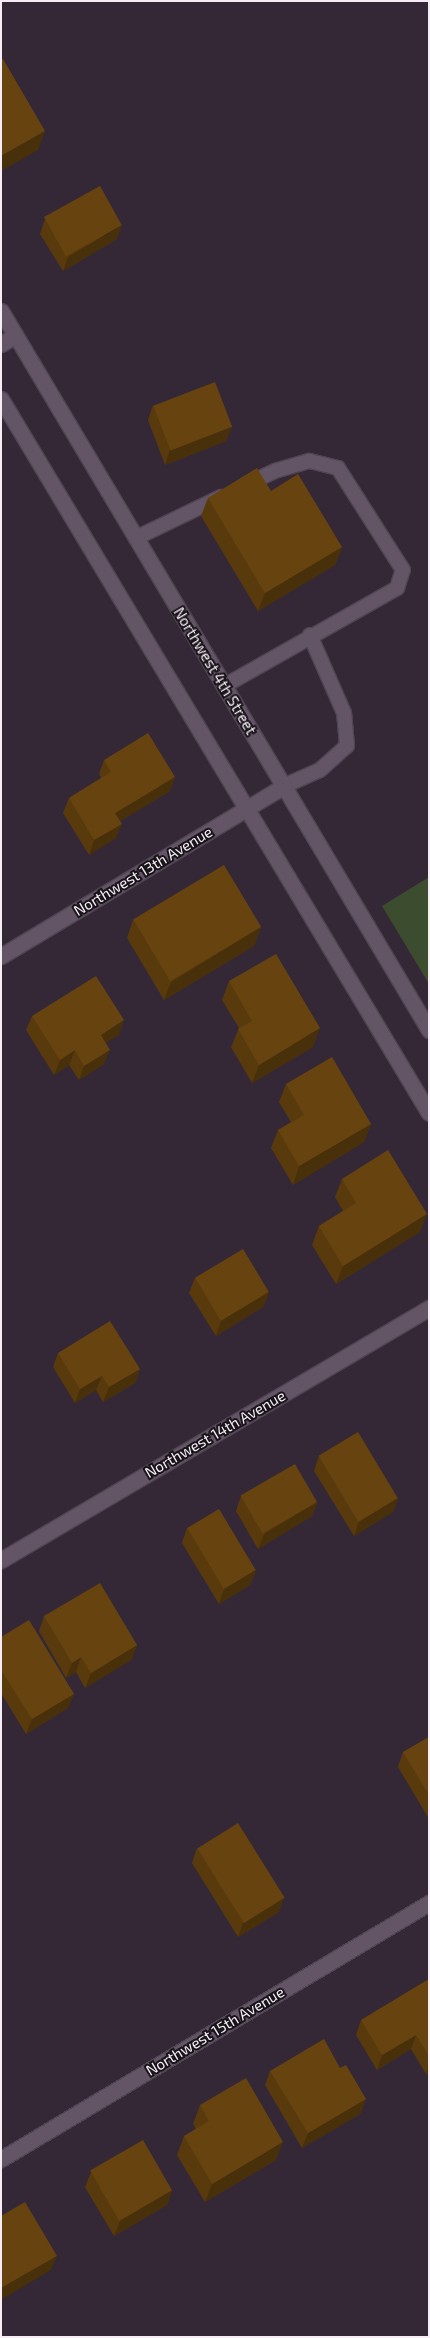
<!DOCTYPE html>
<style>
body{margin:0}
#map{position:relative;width:430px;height:2338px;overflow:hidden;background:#342837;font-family:"Exo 2",sans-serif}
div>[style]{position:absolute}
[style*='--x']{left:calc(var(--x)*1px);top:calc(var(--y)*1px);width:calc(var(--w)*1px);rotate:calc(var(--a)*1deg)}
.green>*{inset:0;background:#3c4c2f}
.roads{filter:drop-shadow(1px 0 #504552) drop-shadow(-1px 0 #504552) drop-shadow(0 1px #504552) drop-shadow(0 -1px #504552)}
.lane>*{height:14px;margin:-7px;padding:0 7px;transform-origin:7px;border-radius:7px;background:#635566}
.street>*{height:15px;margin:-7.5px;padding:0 7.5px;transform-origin:7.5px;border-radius:7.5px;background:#635566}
.wall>*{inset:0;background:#593a0d}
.shaded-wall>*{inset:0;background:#48300a}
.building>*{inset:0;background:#67440f;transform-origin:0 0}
span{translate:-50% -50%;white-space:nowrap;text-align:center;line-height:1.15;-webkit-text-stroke:4px #19131a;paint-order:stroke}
.street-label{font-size:15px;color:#f6edf7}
.frame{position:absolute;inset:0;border:2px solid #f6edf7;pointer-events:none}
</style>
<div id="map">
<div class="green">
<div style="clip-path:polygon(429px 877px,429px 984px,382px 906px)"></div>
</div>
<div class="roads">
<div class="lane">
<div style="--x:136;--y:538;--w:94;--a:-25.8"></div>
<div style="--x:224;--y:686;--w:199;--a:-29.5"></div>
<div style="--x:397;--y:588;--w:19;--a:-72"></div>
<div style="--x:403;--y:570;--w:121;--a:-122.5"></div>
<div style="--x:338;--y:468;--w:30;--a:-166"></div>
<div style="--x:309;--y:461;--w:35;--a:164"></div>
<div style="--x:275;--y:471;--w:31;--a:155"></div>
<div style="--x:284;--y:786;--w:39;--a:-24"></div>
<div style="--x:320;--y:770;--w:36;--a:-42"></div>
<div style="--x:347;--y:746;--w:33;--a:-95"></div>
<div style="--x:344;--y:713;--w:85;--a:-113.6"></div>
</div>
<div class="street">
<div style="--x:1;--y:311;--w:837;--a:59.24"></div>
<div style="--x:1;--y:344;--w:17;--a:-31"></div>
<div style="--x:1;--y:399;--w:832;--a:59.06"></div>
<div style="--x:1;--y:956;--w:330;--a:-31"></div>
<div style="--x:1;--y:1560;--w:497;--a:-30.5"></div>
<div style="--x:1;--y:2159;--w:499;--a:-30.9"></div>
</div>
</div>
<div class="wall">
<div style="clip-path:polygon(45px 219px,117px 239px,63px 271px,40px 234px)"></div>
<div style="clip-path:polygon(153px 405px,226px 441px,165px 465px,148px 420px)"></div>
<div style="clip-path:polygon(271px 491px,342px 547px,335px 565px,258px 611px,201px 516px,208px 498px)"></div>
<div style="clip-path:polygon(104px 760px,170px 791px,120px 821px,116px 838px,89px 855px,63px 813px,69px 798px,101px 778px,99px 774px)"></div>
<div style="clip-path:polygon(133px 920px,261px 927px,254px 946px,164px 1000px,127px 938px)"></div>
<div style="clip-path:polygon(229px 981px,313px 1047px,252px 1083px,231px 1047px,239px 1028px,222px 1000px)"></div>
<div style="clip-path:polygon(32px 1016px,119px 1035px,105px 1043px,104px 1064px,79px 1080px,69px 1065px,54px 1075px,26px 1030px)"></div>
<div style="clip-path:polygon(286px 1084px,371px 1124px,364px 1142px,293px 1185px,271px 1148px,278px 1130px,291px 1122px,279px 1102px)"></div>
<div style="clip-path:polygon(342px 1179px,420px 1232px,336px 1284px,312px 1245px,319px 1226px,343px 1211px,335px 1197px)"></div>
<div style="clip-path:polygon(195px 1278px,269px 1292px,263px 1307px,216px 1336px,189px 1293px)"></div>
<div style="clip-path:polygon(58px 1353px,140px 1369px,135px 1383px,103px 1402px,96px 1390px,75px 1403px,53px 1367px)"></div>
<div style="clip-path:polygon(319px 1456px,398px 1498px,393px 1512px,354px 1536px,314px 1471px)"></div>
<div style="clip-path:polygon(241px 1496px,317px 1502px,312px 1516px,258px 1549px,236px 1511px)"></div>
<div style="clip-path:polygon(187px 1528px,256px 1570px,250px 1585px,219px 1604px,182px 1543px)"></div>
<div style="clip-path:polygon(44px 1616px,137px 1645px,131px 1660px,85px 1688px,76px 1672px,66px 1678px,39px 1631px)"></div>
<div style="clip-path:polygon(1px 1637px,74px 1694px,68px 1708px,26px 1734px,1px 1693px)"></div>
<div style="clip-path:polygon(429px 1737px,429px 1819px,398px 1767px,403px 1752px)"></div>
<div style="clip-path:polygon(197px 1848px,279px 1912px,238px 1937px,192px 1863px)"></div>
<div style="clip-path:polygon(429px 1979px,429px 2073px,426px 2074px,411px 2049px,377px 2070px,356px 2035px,361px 2020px)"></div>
<div style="clip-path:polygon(340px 2068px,366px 2099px,360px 2114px,302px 2148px,265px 2085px,270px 2071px)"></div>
<div style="clip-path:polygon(200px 2105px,276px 2160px,205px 2202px,177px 2155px,184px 2136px,196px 2129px,193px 2124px)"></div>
<div style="clip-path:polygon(91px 2172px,172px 2190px,167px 2205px,114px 2236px,85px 2187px)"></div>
</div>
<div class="shaded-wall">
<div style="clip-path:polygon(45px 131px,38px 150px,1px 171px,1px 156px)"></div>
<div style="clip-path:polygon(122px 225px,117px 239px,63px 271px,68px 257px)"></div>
<div style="clip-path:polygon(232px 427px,226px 441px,165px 465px,170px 450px)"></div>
<div style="clip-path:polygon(342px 547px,335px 565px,258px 611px,265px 593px)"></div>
<div style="clip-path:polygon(175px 777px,170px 791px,110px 827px,115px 813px)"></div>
<div style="clip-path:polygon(122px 824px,116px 838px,89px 855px,94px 840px)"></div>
<div style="clip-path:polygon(261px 927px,254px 946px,164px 1000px,171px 982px)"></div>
<div style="clip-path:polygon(124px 1020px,119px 1035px,95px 1049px,101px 1035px)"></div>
<div style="clip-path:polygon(320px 1028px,313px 1047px,252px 1083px,259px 1065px)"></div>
<div style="clip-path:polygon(75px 1050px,69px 1065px,54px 1075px,60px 1060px)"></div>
<div style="clip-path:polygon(110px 1050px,104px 1064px,79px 1080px,84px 1066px)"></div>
<div style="clip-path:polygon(371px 1124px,364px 1142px,293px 1185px,299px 1166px)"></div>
<div style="clip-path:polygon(427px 1214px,420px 1232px,336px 1284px,343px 1266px)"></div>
<div style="clip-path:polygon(269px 1292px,263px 1307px,216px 1336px,221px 1321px)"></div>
<div style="clip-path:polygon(140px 1369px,135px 1383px,103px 1402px,109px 1387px)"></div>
<div style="clip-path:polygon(102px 1376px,96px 1390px,75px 1403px,80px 1389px)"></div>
<div style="clip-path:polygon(398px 1498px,393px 1512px,354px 1536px,359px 1522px)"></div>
<div style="clip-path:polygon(317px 1502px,312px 1516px,258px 1549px,264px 1534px)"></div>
<div style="clip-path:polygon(256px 1570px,250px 1585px,219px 1604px,224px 1589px)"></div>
<div style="clip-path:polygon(137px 1645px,131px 1660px,85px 1688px,91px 1673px)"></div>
<div style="clip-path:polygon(81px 1657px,76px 1672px,66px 1678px,72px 1663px)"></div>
<div style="clip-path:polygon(74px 1694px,68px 1708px,26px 1734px,32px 1719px)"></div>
<div style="clip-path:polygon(284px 1898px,279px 1912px,238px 1937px,243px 1923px)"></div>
<div style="clip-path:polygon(416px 2035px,411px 2049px,377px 2070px,382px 2055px)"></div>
<div style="clip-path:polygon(429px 2066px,429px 2073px,426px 2074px)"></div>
<div style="clip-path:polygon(366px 2099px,360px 2114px,302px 2148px,308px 2133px)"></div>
<div style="clip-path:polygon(283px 2142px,276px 2160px,205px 2202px,212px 2184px)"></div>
<div style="clip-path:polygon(172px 2190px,167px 2205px,114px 2236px,120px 2221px)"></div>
<div style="clip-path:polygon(57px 2256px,51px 2270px,1px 2300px,1px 2288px)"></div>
</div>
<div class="building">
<div style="clip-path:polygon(3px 59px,45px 131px,1px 156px,1px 60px)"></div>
<div style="left:100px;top:186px;width:45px;height:64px;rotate:61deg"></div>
<div style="left:215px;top:382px;width:48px;height:66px;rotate:69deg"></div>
<div style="clip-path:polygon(257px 468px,271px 491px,298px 474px,342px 547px,265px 593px,208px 498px)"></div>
<div style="clip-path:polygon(148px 733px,175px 777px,115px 813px,122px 824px,94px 840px,69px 798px,111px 772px,104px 760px)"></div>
<div style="left:224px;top:865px;width:72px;height:106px;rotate:59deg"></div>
<div style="clip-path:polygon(276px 954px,320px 1028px,259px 1065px,238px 1029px,252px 1021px,229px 981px)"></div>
<div style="clip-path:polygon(96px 976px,124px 1020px,101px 1035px,110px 1050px,84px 1066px,75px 1050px,60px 1060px,32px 1016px)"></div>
<div style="clip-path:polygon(332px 1057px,371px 1124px,299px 1166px,278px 1130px,304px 1115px,286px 1084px)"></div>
<div style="clip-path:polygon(388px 1150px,427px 1214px,343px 1266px,319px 1226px,356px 1203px,342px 1179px)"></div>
<div style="left:243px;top:1249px;width:50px;height:56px;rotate:59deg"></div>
<div style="clip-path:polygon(110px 1321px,140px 1369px,109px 1387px,102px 1376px,80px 1389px,58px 1353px)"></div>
<div style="left:358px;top:1432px;width:77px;height:46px;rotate:59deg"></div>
<div style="left:295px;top:1464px;width:44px;height:63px;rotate:60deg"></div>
<div style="left:219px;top:1509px;width:71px;height:37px;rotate:59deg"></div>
<div style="clip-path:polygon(100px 1583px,137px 1645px,91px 1673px,81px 1657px,72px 1663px,44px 1616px)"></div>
<div style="clip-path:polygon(29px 1620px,74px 1694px,32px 1719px,1px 1670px,1px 1637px)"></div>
<div style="clip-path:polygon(429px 1737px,429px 1795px,403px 1752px)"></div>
<div style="left:238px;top:1823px;width:88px;height:48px;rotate:58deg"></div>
<div style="clip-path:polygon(429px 1979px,429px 2056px,416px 2035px,382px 2055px,361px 2020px)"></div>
<div style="clip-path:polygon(324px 2039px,340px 2068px,346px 2065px,366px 2099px,308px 2133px,270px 2071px)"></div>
<div style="clip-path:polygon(246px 2078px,283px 2142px,212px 2184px,184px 2136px,209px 2121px,200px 2105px)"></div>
<div style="left:143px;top:2140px;width:58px;height:61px;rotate:60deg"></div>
<div style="clip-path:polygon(25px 2202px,57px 2256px,1px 2288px,1px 2216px)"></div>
</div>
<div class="street-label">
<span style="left:215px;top:671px;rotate:59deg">Northwest 4th Street</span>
<span style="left:143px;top:871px;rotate:-31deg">Northwest 13th Avenue</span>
<span style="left:215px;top:1434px;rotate:-30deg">Northwest 14th Avenue</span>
<span style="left:215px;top:2031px;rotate:-31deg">Northwest 15th Avenue</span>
</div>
<div class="frame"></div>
</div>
